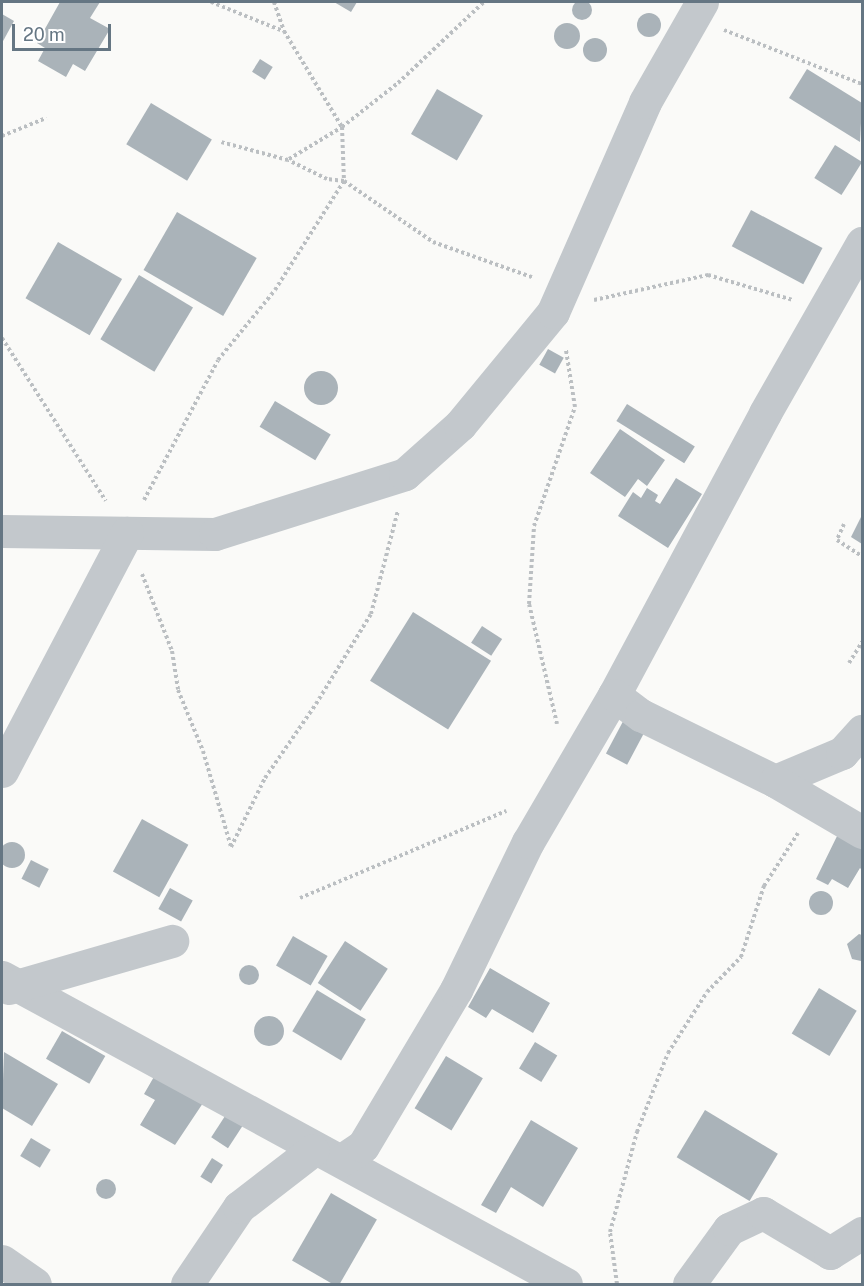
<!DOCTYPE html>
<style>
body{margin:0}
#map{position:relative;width:864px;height:1286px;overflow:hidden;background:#fafaf8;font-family:"Public Sans",sans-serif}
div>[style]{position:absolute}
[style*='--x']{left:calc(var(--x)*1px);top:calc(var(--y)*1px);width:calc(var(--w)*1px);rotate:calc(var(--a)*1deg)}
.building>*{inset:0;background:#aab3b9;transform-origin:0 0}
.round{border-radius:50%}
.path>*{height:4px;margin-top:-2px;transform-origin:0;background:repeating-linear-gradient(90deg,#bbbfc2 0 3px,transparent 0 6px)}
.minor>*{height:33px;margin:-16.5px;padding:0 16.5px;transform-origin:16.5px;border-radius:16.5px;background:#c3c8cc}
span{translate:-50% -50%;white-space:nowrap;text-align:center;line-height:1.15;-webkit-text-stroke:6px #fff;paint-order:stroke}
.frame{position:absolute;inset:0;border:3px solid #657683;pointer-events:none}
.scale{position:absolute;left:12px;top:24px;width:99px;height:27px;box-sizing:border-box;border:3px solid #657683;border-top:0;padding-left:8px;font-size:18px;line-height:21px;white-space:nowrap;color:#657683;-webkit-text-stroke:4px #fff;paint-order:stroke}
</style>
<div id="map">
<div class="building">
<div class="round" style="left:572px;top:0;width:20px;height:20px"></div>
<div style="clip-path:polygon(60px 2px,100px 2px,90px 18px,110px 29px,85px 71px,73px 64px,66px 77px,38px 61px,45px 48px,37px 43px)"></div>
<div style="clip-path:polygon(334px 2px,357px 2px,351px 12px)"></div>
<div class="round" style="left:637px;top:13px;width:24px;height:24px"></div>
<div style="clip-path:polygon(2px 14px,14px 21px,2px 43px)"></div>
<div class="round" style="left:554px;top:23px;width:26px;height:26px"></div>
<div class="round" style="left:583px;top:38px;width:24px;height:24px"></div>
<div style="left:260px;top:59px;width:15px;height:15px;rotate:32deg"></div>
<div style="clip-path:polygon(807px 69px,862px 103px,860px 142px,789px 98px)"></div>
<div style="left:437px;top:89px;width:53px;height:52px;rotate:30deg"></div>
<div style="left:151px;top:103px;width:71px;height:48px;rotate:31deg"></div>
<div style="left:835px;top:145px;width:32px;height:39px;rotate:32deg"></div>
<div style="left:751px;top:210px;width:81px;height:41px;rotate:28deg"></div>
<div style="left:177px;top:212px;width:92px;height:67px;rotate:30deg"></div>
<div style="left:58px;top:242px;width:74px;height:65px;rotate:30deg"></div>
<div style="left:139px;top:275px;width:63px;height:75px;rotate:31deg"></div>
<div style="left:548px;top:349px;width:18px;height:18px;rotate:29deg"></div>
<div class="round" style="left:304px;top:371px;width:34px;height:34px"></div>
<div style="left:275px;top:401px;width:65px;height:30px;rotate:31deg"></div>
<div style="left:627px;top:404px;width:80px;height:20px;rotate:32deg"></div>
<div style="clip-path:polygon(620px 429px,665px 460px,647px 486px,638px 479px,625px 497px,590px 473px)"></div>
<div style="clip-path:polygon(676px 478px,702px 494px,668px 548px,618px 516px,633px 492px,641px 498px,647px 488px,658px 495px,655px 501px,660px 504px)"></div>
<div style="clip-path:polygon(862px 515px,862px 544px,851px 537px)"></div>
<div style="left:413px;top:612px;width:92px;height:81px;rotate:32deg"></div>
<div style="left:482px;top:626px;width:24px;height:20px;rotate:33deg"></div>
<div style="left:628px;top:712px;width:24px;height:47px;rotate:28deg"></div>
<div style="left:142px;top:819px;width:53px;height:60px;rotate:29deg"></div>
<div style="clip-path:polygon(840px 830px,862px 843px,862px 870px,860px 868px,848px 888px,832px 879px,828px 885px,816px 879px)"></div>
<div class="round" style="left:-1px;top:842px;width:26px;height:26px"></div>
<div style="left:31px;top:860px;width:20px;height:21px;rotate:27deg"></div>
<div style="left:170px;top:888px;width:26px;height:24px;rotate:29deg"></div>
<div class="round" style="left:809px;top:891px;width:24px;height:24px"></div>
<div style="clip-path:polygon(859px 934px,862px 935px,861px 961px,852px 959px,847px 944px)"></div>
<div style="left:293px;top:936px;width:40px;height:34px;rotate:30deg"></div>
<div style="left:345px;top:941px;width:51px;height:50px;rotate:33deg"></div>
<div class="round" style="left:239px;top:965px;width:20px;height:20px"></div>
<div style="clip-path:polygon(490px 968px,550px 1003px,533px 1033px,492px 1009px,486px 1018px,468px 1007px)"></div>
<div style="left:819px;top:988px;width:44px;height:53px;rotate:31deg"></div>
<div style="left:317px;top:990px;width:57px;height:48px;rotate:31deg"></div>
<div class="round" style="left:254px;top:1016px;width:30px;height:30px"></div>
<div style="left:62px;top:1031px;width:50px;height:32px;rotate:30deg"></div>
<div style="left:535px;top:1042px;width:26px;height:31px;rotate:31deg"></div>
<div style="clip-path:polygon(4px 1052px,58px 1084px,32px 1126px,2px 1108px)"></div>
<div style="left:446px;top:1056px;width:43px;height:61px;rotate:31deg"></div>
<div style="clip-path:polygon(155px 1075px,203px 1103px,175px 1145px,140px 1125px,155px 1100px,144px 1094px)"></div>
<div style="left:705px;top:1110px;width:85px;height:55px;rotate:31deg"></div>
<div style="left:227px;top:1113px;width:20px;height:29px;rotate:33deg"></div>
<div style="clip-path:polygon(531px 1120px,578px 1148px,543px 1207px,511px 1187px,496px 1213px,481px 1205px)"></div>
<div style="left:31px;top:1138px;width:23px;height:21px;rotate:31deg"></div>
<div style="left:212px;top:1158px;width:13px;height:22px;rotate:32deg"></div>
<div class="round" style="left:96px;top:1179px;width:20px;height:20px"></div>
<div style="left:331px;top:1193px;width:53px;height:78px;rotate:30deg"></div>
</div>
<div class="path">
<div style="--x:211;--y:2;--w:78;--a:21.9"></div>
<div style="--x:274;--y:2;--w:31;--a:71"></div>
<div style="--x:284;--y:31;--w:112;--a:58.9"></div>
<div style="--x:342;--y:127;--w:54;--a:87.9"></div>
<div style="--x:344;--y:181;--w:108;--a:34.4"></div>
<div style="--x:433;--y:242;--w:105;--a:19.5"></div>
<div style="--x:724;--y:30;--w:148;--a:21.4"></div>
<div style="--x:2;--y:136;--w:48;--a:-22.2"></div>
<div style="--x:289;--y:159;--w:62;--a:-31.1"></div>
<div style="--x:342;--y:127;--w:71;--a:-38.2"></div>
<div style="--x:398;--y:83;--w:118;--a:-43.3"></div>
<div style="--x:594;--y:300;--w:117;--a:-12.4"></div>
<div style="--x:708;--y:275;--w:89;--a:16.4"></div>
<div style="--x:2;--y:338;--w:193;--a:57.5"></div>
<div style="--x:144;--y:500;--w:158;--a:-62.1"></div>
<div style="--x:218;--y:360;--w:90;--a:-50.8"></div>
<div style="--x:275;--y:290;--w:129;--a:-57.7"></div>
<div style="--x:344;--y:181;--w:17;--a:-173"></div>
<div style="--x:327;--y:179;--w:43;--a:-154"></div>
<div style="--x:288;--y:160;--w:69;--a:-165"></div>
<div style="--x:844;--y:524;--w:17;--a:114"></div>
<div style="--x:837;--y:540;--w:30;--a:33"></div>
<div style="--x:142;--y:574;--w:83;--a:68.7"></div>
<div style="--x:172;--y:651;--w:39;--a:81"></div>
<div style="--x:178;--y:690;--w:66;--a:67.7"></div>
<div style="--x:203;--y:751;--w:100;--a:73.7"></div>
<div style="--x:231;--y:847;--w:77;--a:-63.8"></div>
<div style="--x:265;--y:778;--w:90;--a:-55.4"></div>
<div style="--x:316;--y:704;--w:105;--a:-58.6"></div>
<div style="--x:371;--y:614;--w:107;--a:-75.4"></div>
<div style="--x:849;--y:663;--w:25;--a:-58"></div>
<div style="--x:557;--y:724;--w:123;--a:-103.1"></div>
<div style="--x:529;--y:604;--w:78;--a:-86.3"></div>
<div style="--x:534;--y:526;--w:126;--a:-71"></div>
<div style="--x:575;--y:407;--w:58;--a:-99"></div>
<div style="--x:300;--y:898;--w:224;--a:-22.9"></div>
<div style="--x:617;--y:1284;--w:52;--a:-97.7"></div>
<div style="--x:610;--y:1232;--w:104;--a:-74.9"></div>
<div style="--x:637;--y:1132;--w:85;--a:-68.6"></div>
<div style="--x:668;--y:1053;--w:72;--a:-57.4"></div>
<div style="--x:707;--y:992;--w:49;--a:-45.8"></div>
<div style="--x:741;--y:957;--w:75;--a:-72.1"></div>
<div style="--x:764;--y:886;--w:63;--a:-57.3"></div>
</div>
<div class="minor">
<div style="--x:2;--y:531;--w:213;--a:0.8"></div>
<div style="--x:215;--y:534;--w:199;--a:-17.5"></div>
<div style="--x:405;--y:474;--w:74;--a:-41.7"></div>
<div style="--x:460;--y:425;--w:146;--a:-50.5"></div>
<div style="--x:553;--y:312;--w:229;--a:-66.3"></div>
<div style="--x:645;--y:102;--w:115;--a:-60.3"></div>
<div style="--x:614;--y:695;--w:320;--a:-61.8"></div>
<div style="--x:765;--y:413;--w:196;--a:-60.3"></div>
<div style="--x:2;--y:771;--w:269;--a:-62.3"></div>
<div style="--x:775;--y:781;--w:73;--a:-22.7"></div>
<div style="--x:842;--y:753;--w:30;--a:-48"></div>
<div style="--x:2;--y:977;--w:642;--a:28.56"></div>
<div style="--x:9;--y:988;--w:170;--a:-16.1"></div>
<div style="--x:342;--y:1160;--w:25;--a:-34"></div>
<div style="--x:363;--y:1146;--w:182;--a:-59.2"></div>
<div style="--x:456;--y:990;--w:165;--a:-64.1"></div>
<div style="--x:528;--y:842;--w:170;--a:-59.7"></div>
<div style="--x:614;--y:695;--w:34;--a:37"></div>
<div style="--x:641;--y:715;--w:149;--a:26.2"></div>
<div style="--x:775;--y:781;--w:101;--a:30.4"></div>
<div style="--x:2;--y:1261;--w:40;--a:34.9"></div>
<div style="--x:187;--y:1284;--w:93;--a:-56"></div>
<div style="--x:239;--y:1207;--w:93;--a:-37.6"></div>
<div style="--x:689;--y:1284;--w:68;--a:-54"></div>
<div style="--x:729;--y:1229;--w:38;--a:-25"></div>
<div style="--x:763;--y:1213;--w:78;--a:30.8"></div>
<div style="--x:830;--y:1253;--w:38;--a:-32"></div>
</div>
<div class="frame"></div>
<div class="scale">20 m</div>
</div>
